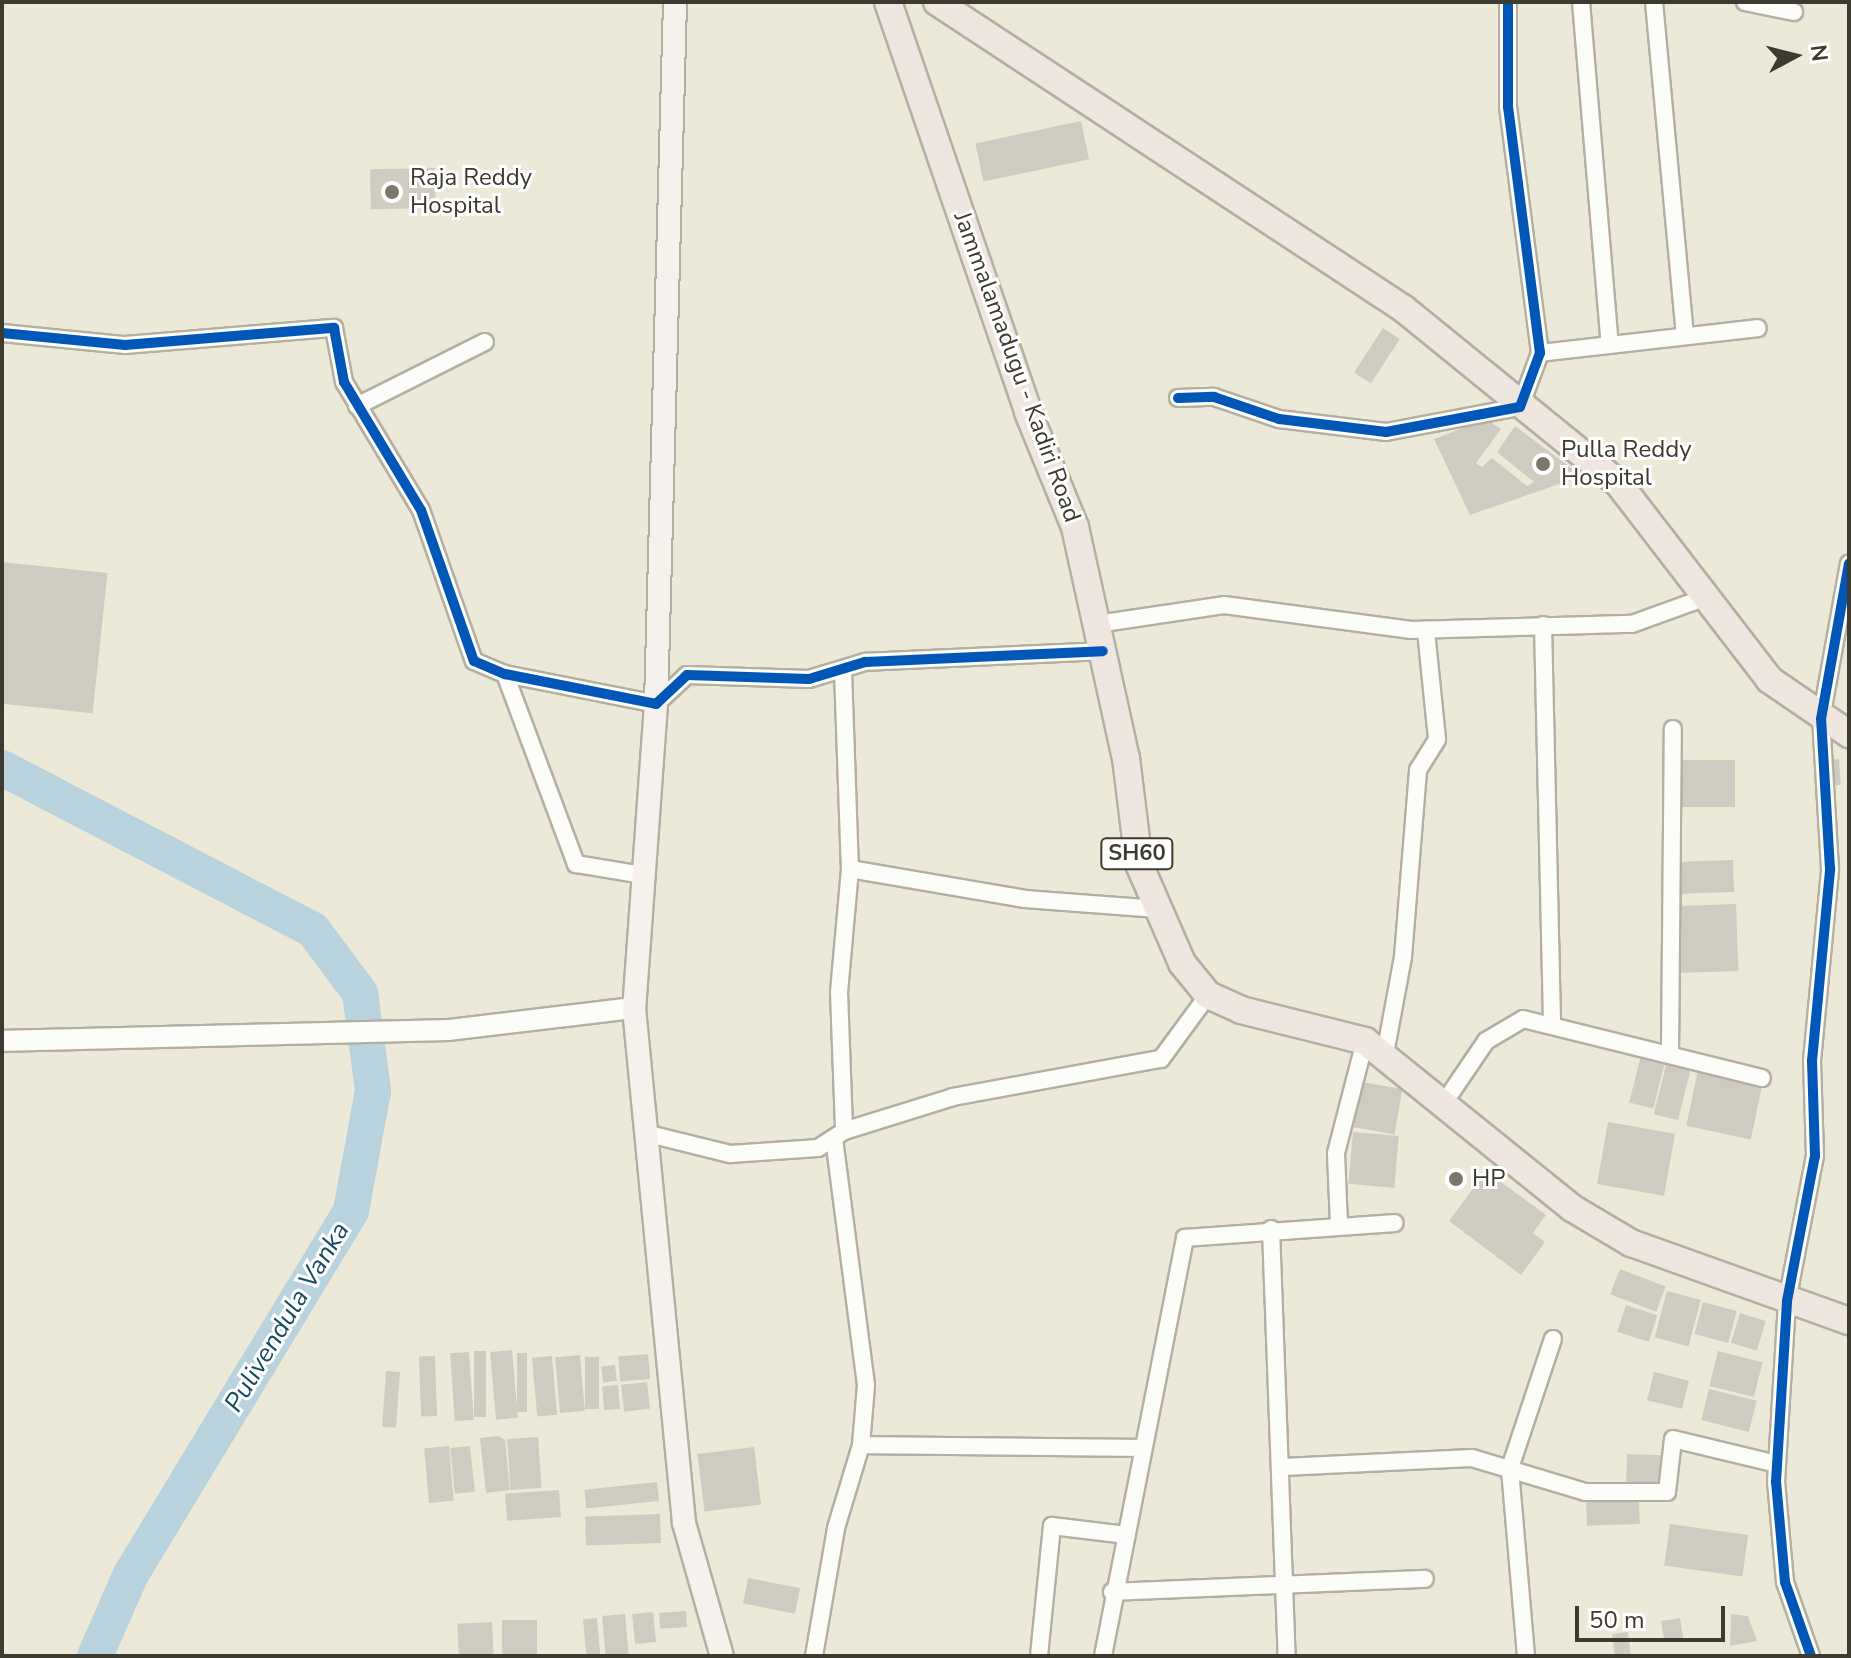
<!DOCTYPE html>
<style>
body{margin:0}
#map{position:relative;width:1851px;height:1658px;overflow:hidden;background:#ede9d9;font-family:"Nunito Sans",sans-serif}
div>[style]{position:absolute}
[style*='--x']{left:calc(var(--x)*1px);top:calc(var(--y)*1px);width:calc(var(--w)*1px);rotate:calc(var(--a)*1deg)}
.river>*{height:36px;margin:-18px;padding:0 18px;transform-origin:18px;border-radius:18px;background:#b8d3dd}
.building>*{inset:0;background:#d0cbc0;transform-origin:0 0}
.roads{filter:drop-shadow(2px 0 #b2afa3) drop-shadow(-2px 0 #b2afa3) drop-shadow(0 2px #b2afa3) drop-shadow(0 -2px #b2afa3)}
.minor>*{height:16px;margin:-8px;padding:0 8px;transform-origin:8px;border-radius:8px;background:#fcfcf9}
.tertiary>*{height:20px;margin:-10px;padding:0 10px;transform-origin:10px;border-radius:10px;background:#fcfcf9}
.secondary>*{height:22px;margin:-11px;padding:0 11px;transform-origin:11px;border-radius:11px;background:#f6f1ed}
.primary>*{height:26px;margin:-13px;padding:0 13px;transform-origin:13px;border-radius:13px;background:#efe6e0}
.cycleway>*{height:10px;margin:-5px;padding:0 5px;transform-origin:5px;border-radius:5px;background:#0057b8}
.dots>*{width:22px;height:22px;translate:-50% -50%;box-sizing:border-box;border:4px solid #fff;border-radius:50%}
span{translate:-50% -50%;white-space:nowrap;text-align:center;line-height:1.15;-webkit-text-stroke:6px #fff;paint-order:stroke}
.shield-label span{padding:2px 6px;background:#fff;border:2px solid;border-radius:6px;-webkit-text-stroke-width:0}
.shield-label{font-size:22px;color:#3d3a2f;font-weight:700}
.poi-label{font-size:24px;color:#3d3a2f}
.left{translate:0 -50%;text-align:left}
.street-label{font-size:24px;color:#3d3a2f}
.water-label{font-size:26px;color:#164b62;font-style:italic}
.frame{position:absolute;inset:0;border:4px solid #3d3a2f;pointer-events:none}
.north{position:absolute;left:1755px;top:16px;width:80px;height:80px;-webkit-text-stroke:6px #fff;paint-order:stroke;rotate:83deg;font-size:22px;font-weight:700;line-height:32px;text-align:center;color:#3d3a2f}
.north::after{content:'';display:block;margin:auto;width:28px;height:36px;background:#3d3a2f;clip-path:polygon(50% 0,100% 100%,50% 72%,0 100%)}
.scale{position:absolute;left:1575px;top:1606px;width:150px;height:36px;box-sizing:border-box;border:4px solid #3d3a2f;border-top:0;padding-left:10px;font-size:24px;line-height:28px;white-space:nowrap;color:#3d3a2f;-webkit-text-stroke:6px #fff;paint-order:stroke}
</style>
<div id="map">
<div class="river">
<div style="--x:2;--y:768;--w:351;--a:27.5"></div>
<div style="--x:313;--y:930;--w:79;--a:53.3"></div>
<div style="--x:360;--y:993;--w:99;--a:82.4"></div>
<div style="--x:373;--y:1091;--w:122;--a:100.4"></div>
<div style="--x:351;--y:1211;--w:424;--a:121.2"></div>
<div style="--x:131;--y:1574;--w:90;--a:113.7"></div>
</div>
<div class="building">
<div style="left:1081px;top:121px;width:39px;height:108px;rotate:78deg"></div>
<div style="left:435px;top:168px;width:40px;height:65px;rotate:89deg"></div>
<div style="left:1383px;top:328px;width:20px;height:53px;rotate:33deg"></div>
<div style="clip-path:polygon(1475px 412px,1501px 429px,1476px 463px,1482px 467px,1492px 458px,1527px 486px,1534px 482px,1497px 452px,1515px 426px,1582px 476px,1470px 515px,1434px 439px,1463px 428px)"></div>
<div style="left:2px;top:562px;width:106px;height:141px;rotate:6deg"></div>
<div style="left:1839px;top:759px;width:26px;height:17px;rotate:86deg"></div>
<div style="left:1676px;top:760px;width:59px;height:47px"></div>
<div style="left:1733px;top:860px;width:32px;height:58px;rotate:88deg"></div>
<div style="left:1736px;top:904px;width:67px;height:62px;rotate:88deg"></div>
<div style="left:1641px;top:1055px;width:25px;height:49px;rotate:14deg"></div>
<div style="left:1668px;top:1057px;width:25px;height:59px;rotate:14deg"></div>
<div style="left:1698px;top:1070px;width:66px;height:57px;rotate:12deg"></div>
<div style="left:1362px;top:1082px;width:41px;height:46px;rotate:10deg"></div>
<div style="left:1608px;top:1122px;width:68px;height:63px;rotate:10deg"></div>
<div style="left:1353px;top:1132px;width:46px;height:52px;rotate:5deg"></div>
<div style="clip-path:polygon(1486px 1171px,1546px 1215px,1533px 1233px,1545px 1242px,1521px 1275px,1449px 1221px)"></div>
<div style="left:1620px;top:1269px;width:49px;height:27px;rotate:21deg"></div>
<div style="left:1667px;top:1291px;width:35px;height:48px;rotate:15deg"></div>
<div style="left:1703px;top:1302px;width:35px;height:33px;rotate:15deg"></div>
<div style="left:1626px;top:1305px;width:33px;height:28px;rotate:18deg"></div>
<div style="left:1740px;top:1313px;width:27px;height:31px;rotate:17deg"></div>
<div style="left:512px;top:1350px;width:68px;height:22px;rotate:85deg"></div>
<div style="left:474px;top:1351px;width:12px;height:66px"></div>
<div style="left:1718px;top:1351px;width:46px;height:36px;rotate:14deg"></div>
<div style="left:469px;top:1352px;width:68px;height:19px;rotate:86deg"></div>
<div style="left:517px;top:1353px;width:10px;height:59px"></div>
<div style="left:648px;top:1354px;width:25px;height:30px;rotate:85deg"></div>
<div style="left:580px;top:1355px;width:56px;height:25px;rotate:85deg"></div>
<div style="left:435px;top:1356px;width:60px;height:16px;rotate:88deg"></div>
<div style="left:552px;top:1356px;width:59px;height:20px;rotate:85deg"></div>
<div style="left:585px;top:1357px;width:14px;height:52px"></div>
<div style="left:615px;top:1365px;width:16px;height:14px;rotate:83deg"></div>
<div style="left:386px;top:1371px;width:14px;height:56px;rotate:4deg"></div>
<div style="left:1654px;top:1372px;width:36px;height:29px;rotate:14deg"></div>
<div style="left:647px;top:1382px;width:27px;height:26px;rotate:84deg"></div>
<div style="left:618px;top:1385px;width:24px;height:16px;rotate:85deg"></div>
<div style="left:1709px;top:1389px;width:49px;height:32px;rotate:14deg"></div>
<div style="clip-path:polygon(498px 1436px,505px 1440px,510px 1490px,486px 1493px,480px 1438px)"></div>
<div style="left:538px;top:1437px;width:51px;height:31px;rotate:86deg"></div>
<div style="left:449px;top:1446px;width:55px;height:25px;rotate:85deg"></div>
<div style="left:470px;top:1446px;width:46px;height:20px;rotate:84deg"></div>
<div style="left:754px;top:1447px;width:58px;height:57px;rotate:83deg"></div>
<div style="left:1627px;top:1454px;width:36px;height:34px;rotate:2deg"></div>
<div style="left:657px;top:1482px;width:19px;height:73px;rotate:84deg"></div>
<div style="left:559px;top:1490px;width:27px;height:54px;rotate:86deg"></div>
<div style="left:1639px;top:1500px;width:24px;height:53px;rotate:88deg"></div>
<div style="left:660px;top:1514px;width:29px;height:75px;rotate:88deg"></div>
<div style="left:1670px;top:1524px;width:79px;height:42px;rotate:8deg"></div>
<div style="left:748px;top:1578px;width:53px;height:26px;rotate:11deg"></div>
<div style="left:686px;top:1611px;width:16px;height:27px;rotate:86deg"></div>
<div style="left:653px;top:1612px;width:30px;height:21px;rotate:84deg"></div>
<div style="left:625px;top:1614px;width:42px;height:23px;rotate:85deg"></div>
<div style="clip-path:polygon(1731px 1614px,1748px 1616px,1757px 1641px,1730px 1646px)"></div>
<div style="left:597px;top:1618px;width:38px;height:14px;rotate:85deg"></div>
<div style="left:1680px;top:1618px;width:20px;height:19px;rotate:81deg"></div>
<div style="left:537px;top:1620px;width:36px;height:35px;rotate:90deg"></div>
<div style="left:492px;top:1622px;width:34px;height:35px;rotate:87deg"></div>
<div style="left:1628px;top:1632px;width:24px;height:16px;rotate:83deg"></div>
</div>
<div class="roads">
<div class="minor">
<div style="--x:1581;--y:2;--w:344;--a:85.2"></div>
<div style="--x:1654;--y:2;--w:335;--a:84.7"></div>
<div style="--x:1745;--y:2;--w:50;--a:11.5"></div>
<div style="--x:2;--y:333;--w:124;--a:5.6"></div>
<div style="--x:125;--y:345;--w:210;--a:-4.7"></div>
<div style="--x:334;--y:328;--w:55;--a:79.5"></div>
<div style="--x:344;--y:382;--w:149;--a:59"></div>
<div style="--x:421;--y:510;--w:160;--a:70.7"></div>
<div style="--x:474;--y:661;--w:34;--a:23"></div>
<div style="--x:505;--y:674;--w:154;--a:11.2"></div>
<div style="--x:656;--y:704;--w:42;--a:-43.1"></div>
<div style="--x:687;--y:675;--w:122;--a:1.9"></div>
<div style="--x:809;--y:679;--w:59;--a:-16.9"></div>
<div style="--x:865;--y:662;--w:238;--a:-2.6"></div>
<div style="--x:1540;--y:353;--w:219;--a:-6.5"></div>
<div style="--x:1178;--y:398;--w:36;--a:-2"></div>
<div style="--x:1214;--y:397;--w:69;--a:18.7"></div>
<div style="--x:1279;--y:419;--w:108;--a:6.9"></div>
<div style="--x:1386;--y:432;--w:136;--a:-10.6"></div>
<div style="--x:1520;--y:407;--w:58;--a:-69.7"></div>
<div style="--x:1540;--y:353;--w:248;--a:-97.4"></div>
<div style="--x:1508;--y:107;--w:105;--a:-90"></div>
<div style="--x:357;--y:406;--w:143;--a:-26.6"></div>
<div style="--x:1097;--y:624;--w:128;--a:-8.5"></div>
<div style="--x:1224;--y:605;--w:189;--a:7.6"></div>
<div style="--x:1411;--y:630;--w:221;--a:-1.6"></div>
<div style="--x:1632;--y:624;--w:77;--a:-19.9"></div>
<div style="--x:1543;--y:625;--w:398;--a:88.7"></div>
<div style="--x:843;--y:671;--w:198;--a:88"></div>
<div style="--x:850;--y:869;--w:123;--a:95.1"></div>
<div style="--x:839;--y:992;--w:139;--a:87.9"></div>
<div style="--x:505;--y:674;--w:203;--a:69.5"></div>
<div style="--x:576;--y:864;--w:68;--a:9.3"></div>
<div style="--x:850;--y:869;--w:178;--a:9.7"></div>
<div style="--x:1025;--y:899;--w:133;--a:4.3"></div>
<div style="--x:1385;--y:1054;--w:99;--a:-79.5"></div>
<div style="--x:1403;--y:957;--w:188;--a:-85.4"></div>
<div style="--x:1418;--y:770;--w:36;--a:-58"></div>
<div style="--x:1437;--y:739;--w:110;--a:-95.8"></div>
<div style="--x:1670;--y:1054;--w:325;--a:-89.5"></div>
<div style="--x:1444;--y:1103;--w:75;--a:-55.9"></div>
<div style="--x:1486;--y:1041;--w:43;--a:-30.7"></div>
<div style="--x:1523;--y:1019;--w:246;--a:13.9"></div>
<div style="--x:645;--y:1133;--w:88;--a:13.9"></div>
<div style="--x:730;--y:1154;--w:88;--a:-3.9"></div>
<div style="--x:818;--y:1148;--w:31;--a:-33"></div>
<div style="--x:844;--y:1131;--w:114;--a:-17.3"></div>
<div style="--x:953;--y:1097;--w:211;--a:-10.4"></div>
<div style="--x:1161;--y:1059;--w:79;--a:-53.7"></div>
<div style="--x:1339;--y:1225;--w:72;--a:-92.4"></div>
<div style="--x:1336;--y:1153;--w:116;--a:-75.5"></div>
<div style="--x:1271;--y:1229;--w:427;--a:87.9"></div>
<div style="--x:861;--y:1445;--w:277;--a:0.6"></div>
<div style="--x:1283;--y:1467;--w:189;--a:-2.7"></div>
<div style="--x:1472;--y:1458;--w:118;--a:16.7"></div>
<div style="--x:1585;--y:1492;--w:82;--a:0"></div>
<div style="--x:1667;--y:1492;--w:53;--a:-83.5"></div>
<div style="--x:1673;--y:1439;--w:107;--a:13.5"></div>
<div style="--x:1112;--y:1592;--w:313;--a:-2.4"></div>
<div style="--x:814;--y:1656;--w:130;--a:-80.2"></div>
<div style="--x:836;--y:1528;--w:87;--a:-73.2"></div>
<div style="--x:861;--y:1445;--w:60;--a:-85.2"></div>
<div style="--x:866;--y:1385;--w:249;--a:-97.4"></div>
<div style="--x:1039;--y:1656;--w:131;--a:-84.3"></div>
<div style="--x:1052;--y:1526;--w:75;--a:6.9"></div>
<div style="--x:1103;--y:1656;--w:426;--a:-78.9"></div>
<div style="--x:1185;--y:1238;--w:210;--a:-4.1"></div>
<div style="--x:1526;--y:1656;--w:189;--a:-94.9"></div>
<div style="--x:1510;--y:1468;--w:136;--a:-71.6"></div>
<div style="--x:1811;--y:1656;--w:78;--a:-109.4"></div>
<div style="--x:1785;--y:1582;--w:100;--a:-95.1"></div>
<div style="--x:1776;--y:1482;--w:181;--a:-86.5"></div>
<div style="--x:1787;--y:1301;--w:148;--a:-79.1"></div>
<div style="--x:1815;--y:1156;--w:95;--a:-91.8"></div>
<div style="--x:1812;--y:1061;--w:193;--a:-84.6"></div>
<div style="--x:1830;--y:869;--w:150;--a:-93.4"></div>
<div style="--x:1821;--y:719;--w:158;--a:-79.8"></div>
</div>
<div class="tertiary">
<div style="--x:2;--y:1041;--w:447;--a:-1.4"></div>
<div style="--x:449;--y:1030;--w:186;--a:-6.8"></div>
</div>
<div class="secondary">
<div style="--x:675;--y:2;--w:702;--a:91.55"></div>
<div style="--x:656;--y:704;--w:305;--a:94.1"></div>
<div style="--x:634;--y:1008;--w:517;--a:84.45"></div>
<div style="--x:684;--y:1523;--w:138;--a:74.1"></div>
</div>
<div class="primary">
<div style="--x:888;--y:2;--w:433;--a:71.1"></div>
<div style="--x:1028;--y:412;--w:124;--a:67.8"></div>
<div style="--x:1075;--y:527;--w:237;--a:77.6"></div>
<div style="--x:1126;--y:758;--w:107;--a:83"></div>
<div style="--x:1139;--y:864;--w:108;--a:66.5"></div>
<div style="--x:1182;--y:963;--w:41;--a:50.9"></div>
<div style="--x:1208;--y:995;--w:36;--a:24"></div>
<div style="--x:1241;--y:1010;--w:128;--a:14"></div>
<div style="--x:1365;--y:1041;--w:266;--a:38.9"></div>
<div style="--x:1572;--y:1208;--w:69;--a:30.7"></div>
<div style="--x:1631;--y:1243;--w:232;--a:19.7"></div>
<div style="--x:937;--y:2;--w:559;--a:33.32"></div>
<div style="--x:1404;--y:309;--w:277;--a:39.1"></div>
<div style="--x:1619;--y:484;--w:247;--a:52.4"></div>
<div style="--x:1770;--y:680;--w:96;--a:34.4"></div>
</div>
</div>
<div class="cycleway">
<div style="--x:2;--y:333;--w:124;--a:5.6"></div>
<div style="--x:125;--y:345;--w:210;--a:-4.7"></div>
<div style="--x:334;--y:328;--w:55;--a:79.5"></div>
<div style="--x:344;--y:382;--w:149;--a:59"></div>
<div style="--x:421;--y:510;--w:160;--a:70.7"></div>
<div style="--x:474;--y:661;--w:34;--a:23"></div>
<div style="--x:505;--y:674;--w:154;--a:11.2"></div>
<div style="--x:656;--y:704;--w:42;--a:-43.1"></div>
<div style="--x:687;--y:675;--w:122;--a:1.9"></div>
<div style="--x:809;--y:679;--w:59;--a:-16.9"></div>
<div style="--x:865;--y:662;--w:238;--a:-2.6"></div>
<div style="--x:1178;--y:398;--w:36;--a:-2"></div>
<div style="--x:1214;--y:397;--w:69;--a:18.7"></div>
<div style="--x:1279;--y:419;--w:108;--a:6.9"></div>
<div style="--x:1386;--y:432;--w:136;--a:-10.6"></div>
<div style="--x:1520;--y:407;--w:58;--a:-69.7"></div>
<div style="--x:1540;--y:353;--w:248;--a:-97.4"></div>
<div style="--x:1508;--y:107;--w:105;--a:-90"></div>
<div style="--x:1811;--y:1656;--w:78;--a:-109.4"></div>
<div style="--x:1785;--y:1582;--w:100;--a:-95.1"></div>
<div style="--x:1776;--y:1482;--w:181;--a:-86.5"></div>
<div style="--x:1787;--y:1301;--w:148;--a:-79.1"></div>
<div style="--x:1815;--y:1156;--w:95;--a:-91.8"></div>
<div style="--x:1812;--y:1061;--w:193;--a:-84.6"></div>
<div style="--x:1830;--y:869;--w:150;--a:-93.4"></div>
<div style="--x:1821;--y:719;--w:158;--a:-79.8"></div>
</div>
<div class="dots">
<div style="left:392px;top:192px;background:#7b776a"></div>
<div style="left:1543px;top:464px;background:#7b776a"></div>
<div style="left:1456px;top:1179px;background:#7b776a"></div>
</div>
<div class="shield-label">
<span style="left:1137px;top:854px">SH60</span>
</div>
<div class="poi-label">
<span class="left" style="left:410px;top:192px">Raja Reddy<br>Hospital</span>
<span class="left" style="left:1561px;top:464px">Pulla Reddy<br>Hospital</span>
<span class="left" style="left:1472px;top:1179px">HP</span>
</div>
<div class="street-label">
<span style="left:1017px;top:367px;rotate:70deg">Jammalamadugu - Kadiri Road</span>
</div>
<div class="water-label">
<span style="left:287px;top:1317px;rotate:-59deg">Pulivendula Vanka</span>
</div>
<div class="frame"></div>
<div class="north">N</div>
<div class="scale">50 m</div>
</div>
